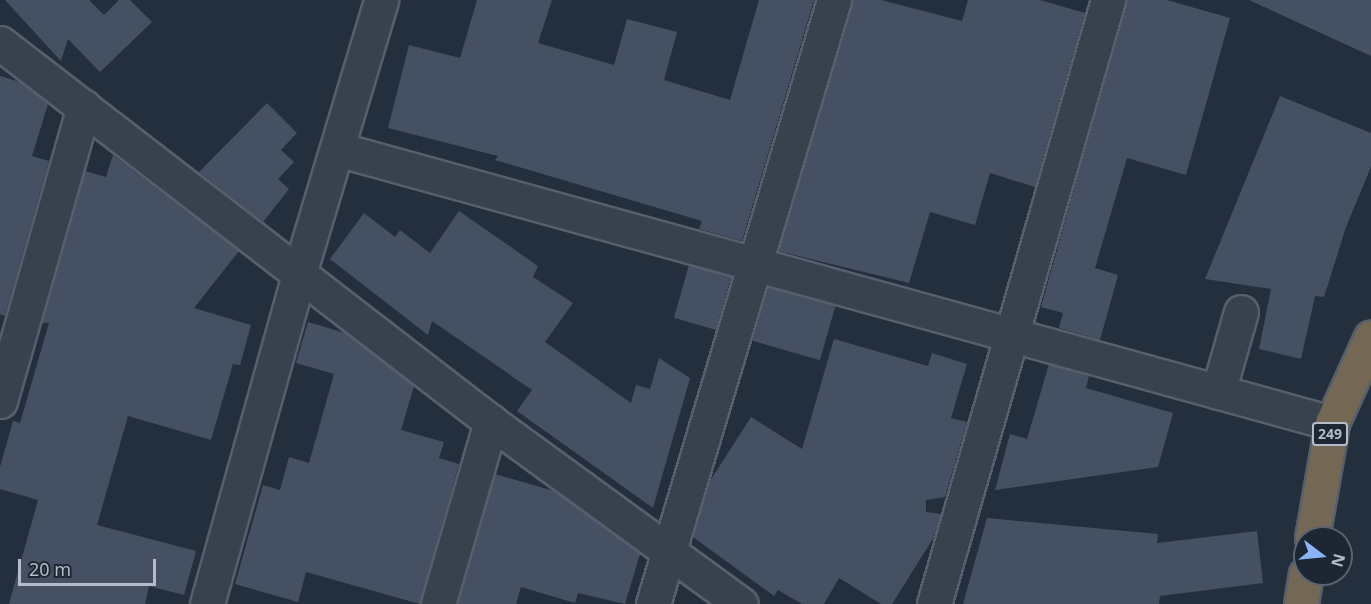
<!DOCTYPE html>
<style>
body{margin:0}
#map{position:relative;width:1371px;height:604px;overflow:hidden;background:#242f3e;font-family:"Noto Sans",sans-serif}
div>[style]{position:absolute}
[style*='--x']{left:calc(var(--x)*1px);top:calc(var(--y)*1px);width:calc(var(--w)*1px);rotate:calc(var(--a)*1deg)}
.building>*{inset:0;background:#455162;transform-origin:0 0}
.roads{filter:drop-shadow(2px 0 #565f6c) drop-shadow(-2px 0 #565f6c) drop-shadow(0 2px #565f6c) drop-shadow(0 -2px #565f6c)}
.street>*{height:33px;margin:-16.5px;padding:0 16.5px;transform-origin:16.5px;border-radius:16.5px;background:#38414e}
.highway>*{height:33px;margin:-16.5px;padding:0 16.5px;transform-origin:16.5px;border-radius:16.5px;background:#746855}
span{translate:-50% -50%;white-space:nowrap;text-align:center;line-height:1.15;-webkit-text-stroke:5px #1d2633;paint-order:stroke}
.shield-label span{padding:2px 4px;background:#1d2633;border:2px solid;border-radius:4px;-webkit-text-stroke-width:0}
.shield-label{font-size:14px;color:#b4bcc9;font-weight:700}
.north{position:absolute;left:1293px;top:526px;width:60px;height:60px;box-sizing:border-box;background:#1d2633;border:2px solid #59626f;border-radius:50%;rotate:106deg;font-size:16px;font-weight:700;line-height:24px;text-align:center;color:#b4bcc9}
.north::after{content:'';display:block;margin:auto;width:21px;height:27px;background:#8ab4f8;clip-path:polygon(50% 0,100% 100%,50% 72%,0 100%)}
.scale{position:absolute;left:18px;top:559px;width:138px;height:27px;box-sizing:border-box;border:3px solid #b4bcc9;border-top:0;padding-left:8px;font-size:18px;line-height:21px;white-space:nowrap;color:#b4bcc9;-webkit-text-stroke:4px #1d2633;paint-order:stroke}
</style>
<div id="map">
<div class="building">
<div style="clip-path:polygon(5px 0,89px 0,104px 15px,119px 0,130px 0,152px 22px,100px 72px,68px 39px,61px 61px)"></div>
<div style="clip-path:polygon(477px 0,552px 0,538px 43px,614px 65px,627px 19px,677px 32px,664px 80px,730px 100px,759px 0,814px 0,742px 241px,699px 229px,702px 221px,495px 160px,498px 156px,388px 128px,409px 45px,460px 58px)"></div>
<div style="clip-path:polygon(852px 0,881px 0,962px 21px,968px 0,1040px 0,1085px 13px,1035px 187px,990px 173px,975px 225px,930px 212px,909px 283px,778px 251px)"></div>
<div style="clip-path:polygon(1127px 0,1167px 0,1230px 18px,1186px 175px,1127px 158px,1095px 268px,1118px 275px,1100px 340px,1059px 328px,1063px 313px,1041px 307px)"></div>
<div style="clip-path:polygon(1249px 0,1371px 0,1371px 56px)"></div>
<div style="clip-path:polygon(0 76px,20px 82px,48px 104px,32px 156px,49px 161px,5px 316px,0 314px)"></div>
<div style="clip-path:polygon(1280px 96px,1371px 133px,1371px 167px,1346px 227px,1324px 297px,1315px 296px,1301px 359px,1259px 349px,1271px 289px,1205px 279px)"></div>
<div style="clip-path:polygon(267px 103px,297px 133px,281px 150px,294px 162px,278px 179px,289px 189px,263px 222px,199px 172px)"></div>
<div style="clip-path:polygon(113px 155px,239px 251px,194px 308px,251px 325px,240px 365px,233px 364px,211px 440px,128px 416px,97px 525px,196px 551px,184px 595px,149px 586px,145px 604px,9px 604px,38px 500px,0 489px,0 467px,13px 421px,20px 423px,49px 323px,42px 323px,85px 171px,106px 177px)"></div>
<div style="clip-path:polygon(459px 211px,538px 266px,533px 277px,573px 303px,545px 342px,631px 403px,636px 385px,650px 389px,659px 358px,690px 378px,653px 508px,517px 411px,532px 390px,432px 321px,428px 335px,330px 259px,364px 213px,395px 237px,400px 230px,430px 253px)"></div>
<div style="left:689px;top:265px;width:44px;height:55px;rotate:16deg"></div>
<div style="left:768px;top:287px;width:70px;height:56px;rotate:16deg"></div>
<div style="clip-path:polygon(308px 322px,345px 333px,414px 386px,401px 430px,444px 442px,439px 458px,459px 464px,420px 604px,306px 572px,298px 602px,235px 584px,263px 485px,280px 490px,289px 457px,309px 463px,334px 374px,296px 363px)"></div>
<div style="clip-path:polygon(834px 339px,928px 366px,932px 353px,967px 364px,951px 418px,967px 422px,945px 497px,926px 500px,926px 512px,941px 514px,934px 537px,892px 604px,881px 604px,839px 578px,824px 604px,802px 604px,778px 590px,774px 596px,693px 537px,710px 481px,751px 417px,802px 449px)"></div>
<div style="clip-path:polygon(1049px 364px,1089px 376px,1086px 388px,1173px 413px,1158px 467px,995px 490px,1010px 434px,1027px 439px)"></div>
<div style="clip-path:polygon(495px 474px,554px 491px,640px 554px,625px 604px,578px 593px,575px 603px,521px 587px,516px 604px,458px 604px)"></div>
<div style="clip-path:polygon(987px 518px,1158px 534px,1157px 543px,1257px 531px,1263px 583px,1160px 596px,1159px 604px,963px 604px)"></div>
</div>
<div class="roads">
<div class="street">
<div style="--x:0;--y:43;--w:620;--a:37.66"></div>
<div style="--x:491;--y:422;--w:309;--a:36.1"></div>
<div style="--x:337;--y:149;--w:1032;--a:15.4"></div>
<div style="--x:1218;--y:392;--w:83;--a:-74"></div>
<div style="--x:0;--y:401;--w:306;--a:-74.1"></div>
<div style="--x:207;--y:604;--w:343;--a:-74.4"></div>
<div style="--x:299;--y:274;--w:286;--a:-73.3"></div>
<div style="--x:438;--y:604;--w:190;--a:-73.8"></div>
<div style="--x:653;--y:604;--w:631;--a:-73.32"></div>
<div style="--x:934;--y:604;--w:629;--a:-73.93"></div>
</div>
<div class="highway">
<div style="--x:1312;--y:538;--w:117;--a:-80.1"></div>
<div style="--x:1332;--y:423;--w:94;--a:-65.6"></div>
<div style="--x:1301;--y:604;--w:30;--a:-81"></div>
</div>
</div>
<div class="shield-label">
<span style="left:1330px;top:434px">249</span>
</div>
<div class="north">N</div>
<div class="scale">20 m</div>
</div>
